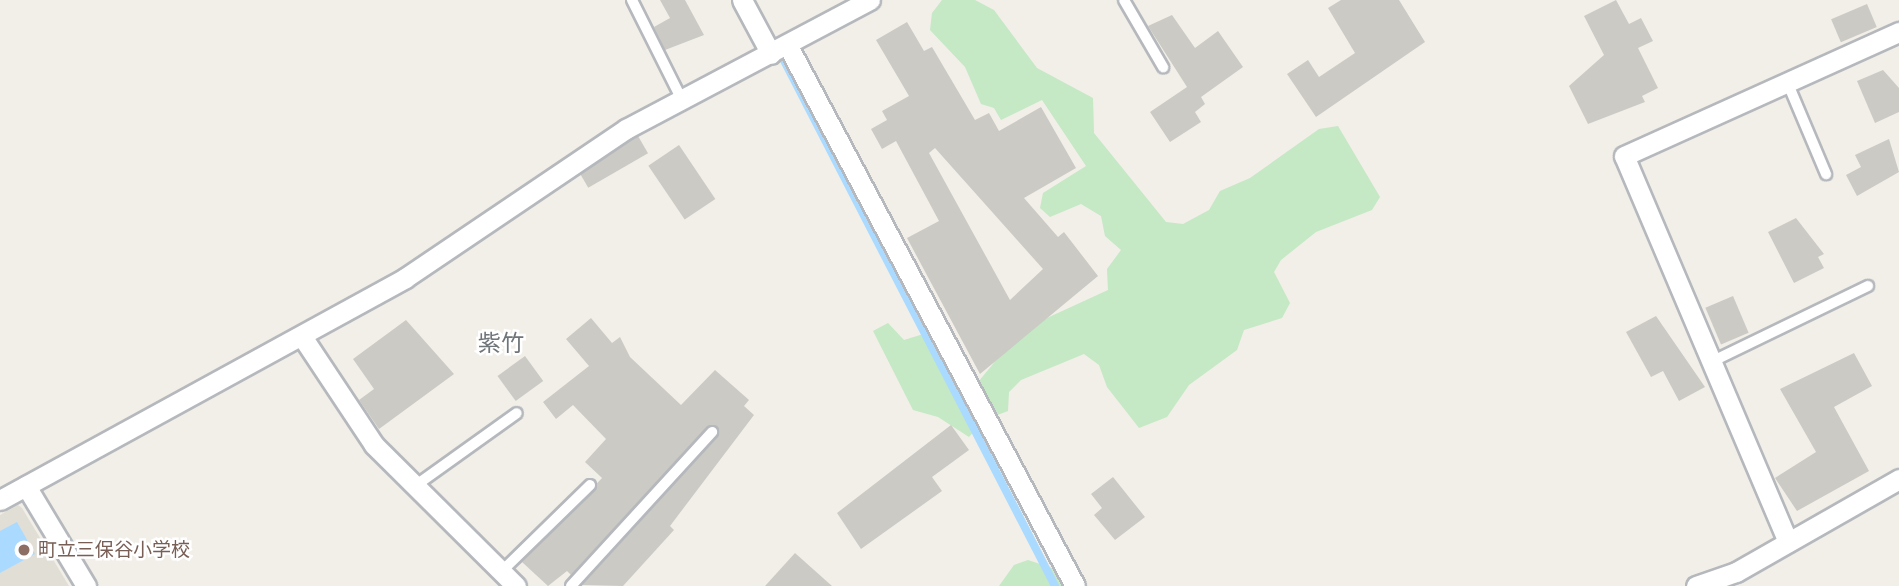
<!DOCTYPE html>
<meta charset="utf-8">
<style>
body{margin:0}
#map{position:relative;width:1899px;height:586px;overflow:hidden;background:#f1efe8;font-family:"DejaVu Sans","Noto Sans JP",sans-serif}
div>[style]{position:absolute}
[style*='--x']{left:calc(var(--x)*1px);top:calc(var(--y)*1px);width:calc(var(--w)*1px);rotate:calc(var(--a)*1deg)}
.education>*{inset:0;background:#e1ded6}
.green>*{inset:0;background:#c5e8c5}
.water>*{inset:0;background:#aadaff}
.stream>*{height:8px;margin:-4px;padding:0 4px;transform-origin:4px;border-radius:4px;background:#aadaff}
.building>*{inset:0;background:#cccac5;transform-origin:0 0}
.roads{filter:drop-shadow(2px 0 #b5b8bc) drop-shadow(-2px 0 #b5b8bc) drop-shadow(0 2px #b5b8bc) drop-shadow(0 -2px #b5b8bc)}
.lane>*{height:10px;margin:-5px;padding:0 5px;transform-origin:5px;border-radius:5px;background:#fff}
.street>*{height:19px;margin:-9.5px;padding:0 9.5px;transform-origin:9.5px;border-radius:9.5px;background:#fff}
.dots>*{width:19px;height:19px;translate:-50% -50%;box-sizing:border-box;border:4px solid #fff;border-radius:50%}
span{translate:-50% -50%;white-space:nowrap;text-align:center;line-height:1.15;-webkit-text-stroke:5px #fff;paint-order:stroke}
.education-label{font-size:19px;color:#785e54}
.left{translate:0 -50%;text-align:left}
.quarter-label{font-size:23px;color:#70757a}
</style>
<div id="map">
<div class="education">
<div style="clip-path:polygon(18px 505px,22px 508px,69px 586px,0 586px,0 515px)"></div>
</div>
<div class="green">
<div style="clip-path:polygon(942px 0,975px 0,994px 10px,1037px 68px,1093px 98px,1094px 133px,1166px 222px,1183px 224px,1209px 210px,1220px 191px,1250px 178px,1319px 129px,1338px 126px,1380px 197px,1372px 210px,1316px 232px,1281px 260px,1274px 272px,1290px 303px,1282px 318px,1244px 330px,1237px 350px,1189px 385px,1167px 417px,1139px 428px,1107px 387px,1099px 365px,1084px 354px,1021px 380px,1009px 392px,1008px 411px,984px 420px,969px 437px,938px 417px,913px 410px,873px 331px,888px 323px,904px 340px,933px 331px,969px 393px,1007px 347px,1047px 318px,1108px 290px,1107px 269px,1121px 250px,1105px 236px,1101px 216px,1081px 204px,1050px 217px,1040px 208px,1043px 193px,1086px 166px,1042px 100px,1001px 120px,994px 108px,981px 104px,965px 67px,930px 30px,932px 13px)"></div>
<div style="clip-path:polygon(1028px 560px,1052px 568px,1062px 586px,999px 586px,1014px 565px)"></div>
</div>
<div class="water">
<div style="clip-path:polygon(17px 522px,35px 554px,0 573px,0 531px)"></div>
</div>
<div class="stream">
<div style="--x:778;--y:49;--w:604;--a:62.71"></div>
</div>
<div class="building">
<div style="clip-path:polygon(660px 0,685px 0,704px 35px,665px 50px,654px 27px,670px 18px)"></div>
<div style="clip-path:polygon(1341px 0,1399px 0,1425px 42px,1316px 117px,1287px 74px,1308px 60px,1319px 77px,1355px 53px,1328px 8px)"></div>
<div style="clip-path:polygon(1616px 0,1629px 24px,1641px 18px,1653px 41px,1638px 48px,1658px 88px,1642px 96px,1645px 102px,1588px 124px,1569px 86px,1604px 55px,1584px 16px)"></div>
<div style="left:1867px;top:4px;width:25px;height:39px;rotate:67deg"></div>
<div style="clip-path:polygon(1172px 15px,1195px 48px,1218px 31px,1243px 67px,1201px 97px,1205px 104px,1195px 112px,1201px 122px,1170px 142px,1150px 112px,1187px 87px,1148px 26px)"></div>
<div style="clip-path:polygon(evenodd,907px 22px,924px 51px,932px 47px,975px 120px,989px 113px,999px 131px,1041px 107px,1076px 168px,1024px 198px,1058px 237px,1064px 232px,1098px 276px,980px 374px,907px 238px,939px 221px,896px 141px,882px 149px,871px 129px,887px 120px,882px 111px,909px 96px,876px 40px,907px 22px,935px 148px,1043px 269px,1010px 300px,929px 153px,935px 148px)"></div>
<div style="clip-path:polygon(1883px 70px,1899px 88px,1899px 112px,1875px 123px,1857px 81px)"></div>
<div style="left:638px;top:136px;width:20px;height:69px;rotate:60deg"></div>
<div style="clip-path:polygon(1889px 139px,1899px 172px,1857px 196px,1846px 175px,1861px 167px,1855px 155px)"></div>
<div style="left:679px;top:145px;width:65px;height:37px;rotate:56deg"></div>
<div style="clip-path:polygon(1796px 218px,1824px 254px,1818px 257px,1824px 268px,1794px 283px,1768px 232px)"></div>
<div style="left:1733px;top:296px;width:40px;height:30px;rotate:67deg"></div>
<div style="clip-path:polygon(1656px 316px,1705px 387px,1679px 401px,1663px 371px,1651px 377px,1626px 332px)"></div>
<div style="clip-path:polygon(591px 318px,612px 343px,620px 337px,630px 357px,681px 405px,715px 370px,749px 400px,744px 406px,754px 415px,670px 526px,674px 530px,623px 586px,582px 585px,717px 437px,716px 426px,707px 427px,571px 575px,567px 571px,548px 586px,522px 562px,602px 478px,585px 462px,606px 439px,573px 405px,556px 419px,543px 402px,589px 366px,566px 339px)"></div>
<div style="clip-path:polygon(406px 320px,454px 374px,379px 429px,359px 400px,374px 389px,353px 359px)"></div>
<div style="clip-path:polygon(1854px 353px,1872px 386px,1834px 407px,1869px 471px,1797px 511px,1775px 478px,1816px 452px,1780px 389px)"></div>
<div style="left:525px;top:356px;width:31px;height:34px;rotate:54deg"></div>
<div style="clip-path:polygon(951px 425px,969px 450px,932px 477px,942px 491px,861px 549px,837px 513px)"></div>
<div style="clip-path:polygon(1113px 477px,1145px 517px,1115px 540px,1094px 515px,1102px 508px,1091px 494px)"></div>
<div style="clip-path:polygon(795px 553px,832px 586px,765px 586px)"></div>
</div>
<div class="roads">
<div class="lane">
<div style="--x:632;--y:0;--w:112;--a:63.4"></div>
<div style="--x:1124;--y:0;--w:78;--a:59.8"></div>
<div style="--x:1788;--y:84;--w:98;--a:67.1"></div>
<div style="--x:1715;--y:360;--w:170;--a:-25.8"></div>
<div style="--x:415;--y:486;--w:125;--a:-35.6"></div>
<div style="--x:502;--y:571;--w:123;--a:-44.3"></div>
<div style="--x:571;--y:586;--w:209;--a:-47.5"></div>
</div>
<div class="street">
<div style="--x:742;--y:0;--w:61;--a:61.8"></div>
<div style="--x:789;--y:48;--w:609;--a:62"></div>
<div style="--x:303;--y:338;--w:128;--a:56.4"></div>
<div style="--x:374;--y:445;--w:200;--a:44.8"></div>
<div style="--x:26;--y:486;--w:117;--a:59"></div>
<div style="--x:0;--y:500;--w:462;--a:-28.7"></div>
<div style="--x:405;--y:278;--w:267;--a:-34"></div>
<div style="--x:626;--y:129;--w:276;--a:-27.9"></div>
<div style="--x:1788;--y:542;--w:419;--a:-113"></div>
<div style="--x:1624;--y:156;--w:302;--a:-24.3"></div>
<div style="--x:1696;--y:586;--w:42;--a:-19.3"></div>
<div style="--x:1736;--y:572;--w:188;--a:-29.7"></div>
</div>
</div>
<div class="dots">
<div style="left:24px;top:550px;background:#8d6e63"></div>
</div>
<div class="education-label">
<span class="left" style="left:38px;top:550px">町立三保谷小学校</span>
</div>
<div class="quarter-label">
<span style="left:501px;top:343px">紫竹</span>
</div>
</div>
